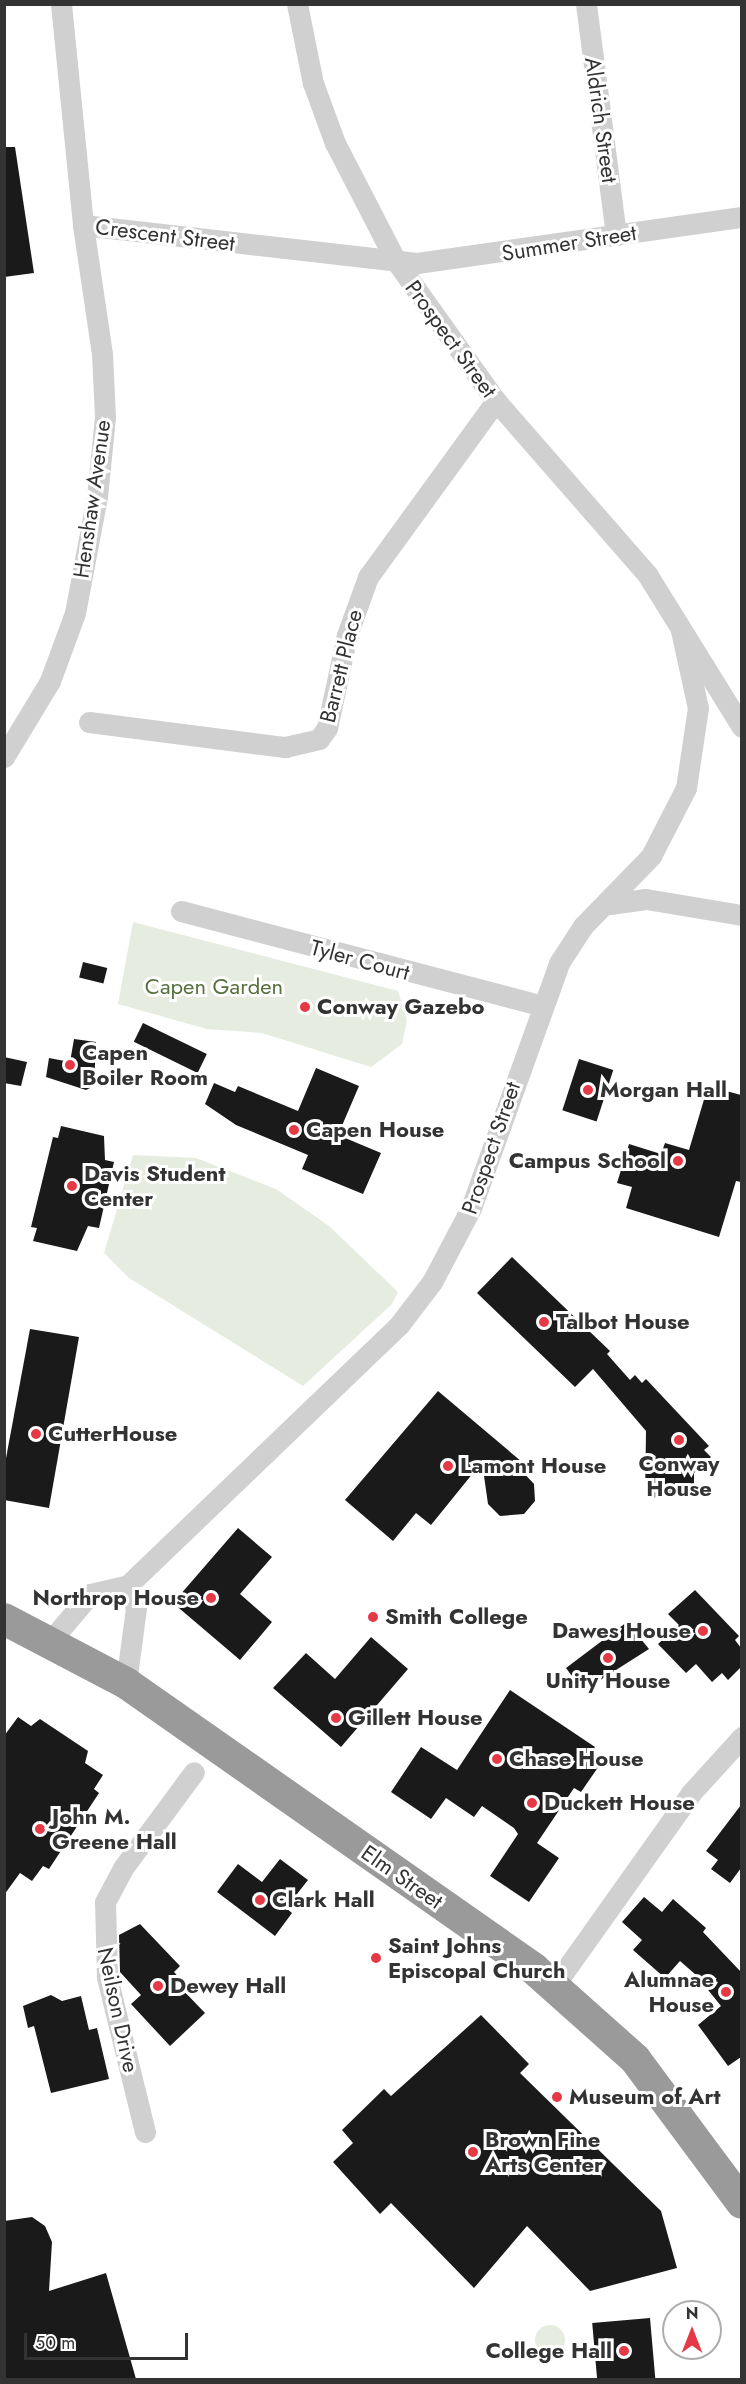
<!DOCTYPE html>
<style>
body{margin:0}
#map{position:relative;width:746px;height:2384px;overflow:hidden;background:#fff;font-family:Jost,sans-serif}
div>[style]{position:absolute}
[style*='--x']{left:calc(var(--x)*1px);top:calc(var(--y)*1px);width:calc(var(--w)*1px);rotate:calc(var(--a)*1deg)}
.green>*{inset:0;background:#e6ecdf}
.round{border-radius:50%}
.building>*{inset:0;background:#1a1a1a;transform-origin:0 0}
.minor>*{height:21px;margin:-10.5px;padding:0 10.5px;transform-origin:10.5px;border-radius:10.5px;background:#d0d0d0}
.highway>*{height:32px;margin:-16px;padding:0 16px;transform-origin:16px;border-radius:16px;background:#9a9a9a}
.dots>*{width:16px;height:16px;translate:-50% -50%;box-sizing:border-box;border:3px solid #fff;border-radius:50%}
span{translate:-50% -50%;white-space:nowrap;text-align:center;line-height:1.15;-webkit-text-stroke:6px #fff;paint-order:stroke}
.street-label{font-size:22px;color:#333}
.park-label{font-size:22px;color:#56703f}
.poi-label{font-size:22px;color:#333;font-weight:700}
.left{translate:0 -50%;text-align:left}
.right{translate:-100% -50%;text-align:right}
.frame{position:absolute;inset:0;border:6px solid #333;pointer-events:none}
.north{position:absolute;left:662px;top:2300px;width:60px;height:60px;box-sizing:border-box;background:#fff;border:2px solid #adadad;border-radius:50%;rotate:0deg;font-size:16px;font-weight:700;line-height:24px;text-align:center;color:#333}
.north::after{content:'';display:block;margin:auto;width:21px;height:27px;background:#e63946;clip-path:polygon(50% 0,100% 100%,50% 72%,0 100%)}
.scale{position:absolute;left:24px;top:2333px;width:164px;height:27px;box-sizing:border-box;border:3px solid #333;border-top:0;padding-left:8px;font-size:18px;line-height:21px;white-space:nowrap;color:#333;-webkit-text-stroke:4px #fff;paint-order:stroke}
</style>
<div id="map">
<div class="green">
<div style="clip-path:polygon(133px 922px,398px 991px,407px 1020px,402px 1044px,371px 1067px,262px 1033px,207px 1029px,118px 1004px)"></div>
<div style="clip-path:polygon(133px 1155px,196px 1158px,276px 1189px,329px 1226px,398px 1292px,392px 1304px,303px 1386px,129px 1278px,104px 1253px)"></div>
<div class="round" style="left:535px;top:2325px;width:30px;height:30px"></div>
</div>
<div class="building">
<div style="clip-path:polygon(4px 147px,15px 147px,34px 273px,4px 277px)"></div>
<div style="left:83px;top:962px;width:25px;height:16px;rotate:14deg"></div>
<div style="left:143px;top:1023px;width:71px;height:21px;rotate:26deg"></div>
<div style="clip-path:polygon(74px 1039px,96px 1042px,94px 1086px,86px 1090px,46px 1077px,49px 1058px,70px 1062px)"></div>
<div style="clip-path:polygon(4px 1057px,27px 1062px,21px 1086px,4px 1083px)"></div>
<div style="left:579px;top:1059px;width:36px;height:54px;rotate:18deg"></div>
<div style="clip-path:polygon(316px 1068px,359px 1086px,338px 1135px,381px 1153px,363px 1194px,302px 1169px,308px 1155px,236px 1125px,205px 1104px,214px 1083px,235px 1092px,238px 1086px,298px 1111px)"></div>
<div style="clip-path:polygon(708px 1086px,741px 1095px,741px 1182px,736px 1181px,719px 1237px,626px 1208px,632px 1187px,617px 1183px,629px 1144px,661px 1154px,665px 1143px,689px 1150px)"></div>
<div style="clip-path:polygon(61px 1126px,104px 1136px,105px 1160px,114px 1162px,99px 1228px,88px 1226px,77px 1251px,33px 1241px,37px 1228px,31px 1227px,53px 1137px,58px 1138px)"></div>
<div style="clip-path:polygon(512px 1257px,610px 1351px,607px 1354px,630px 1380px,635px 1375px,642px 1383px,646px 1379px,709px 1446px,704px 1450px,711px 1457px,694px 1473px,694px 1492px,645px 1499px,646px 1431px,593px 1369px,575px 1387px,477px 1293px)"></div>
<div style="clip-path:polygon(30px 1329px,79px 1337px,49px 1508px,4px 1500px,4px 1469px)"></div>
<div style="clip-path:polygon(438px 1391px,522px 1462px,521px 1470px,534px 1484px,535px 1501px,524px 1514px,500px 1516px,488px 1504px,482px 1462px,431px 1525px,416px 1513px,393px 1541px,345px 1500px)"></div>
<div style="clip-path:polygon(238px 1528px,272px 1557px,240px 1594px,272px 1622px,240px 1660px,173px 1603px)"></div>
<div style="clip-path:polygon(695px 1590px,739px 1636px,735px 1640px,741px 1648px,741px 1667px,728px 1680px,722px 1673px,712px 1682px,696px 1664px,686px 1673px,658px 1644px,679px 1625px,668px 1614px)"></div>
<div style="clip-path:polygon(627px 1622px,649px 1649px,583px 1691px,566px 1668px)"></div>
<div style="clip-path:polygon(371px 1637px,408px 1669px,341px 1747px,273px 1688px,306px 1653px,335px 1679px)"></div>
<div style="clip-path:polygon(510px 1690px,595px 1747px,590px 1755px,601px 1763px,581px 1792px,574px 1788px,537px 1843px,559px 1858px,529px 1902px,490px 1876px,518px 1834px,514px 1828px,482px 1806px,474px 1817px,446px 1798px,431px 1819px,391px 1792px,421px 1747px,457px 1770px)"></div>
<div style="clip-path:polygon(18px 1717px,31px 1726px,40px 1719px,88px 1751px,85px 1763px,103px 1775px,94px 1789px,99px 1793px,49px 1869px,43px 1866px,32px 1881px,20px 1873px,4px 1895px,4px 1736px)"></div>
<div style="clip-path:polygon(741px 1805px,741px 1868px,730px 1883px,711px 1869px,718px 1860px,706px 1851px)"></div>
<div style="clip-path:polygon(280px 1859px,308px 1880px,286px 1908px,292px 1913px,275px 1936px,217px 1892px,238px 1864px,262px 1882px)"></div>
<div style="clip-path:polygon(644px 1897px,662px 1912px,673px 1899px,706px 1928px,703px 1932px,741px 1972px,741px 2057px,728px 2066px,698px 2025px,721px 2006px,696px 1975px,680px 1961px,665px 1978px,633px 1950px,642px 1940px,622px 1922px)"></div>
<div style="clip-path:polygon(140px 1924px,180px 1966px,174px 1972px,185px 1984px,181px 1988px,205px 2013px,170px 2046px,131px 2004px,141px 1995px,120px 1972px,119px 1935px)"></div>
<div style="clip-path:polygon(51px 1995px,62px 2001px,81px 1996px,89px 2030px,97px 2028px,109px 2079px,51px 2093px,34px 2026px,28px 2028px,23px 2006px)"></div>
<div style="clip-path:polygon(481px 2015px,529px 2064px,520px 2073px,661px 2211px,677px 2268px,590px 2291px,527px 2226px,474px 2288px,391px 2203px,380px 2214px,333px 2162px,353px 2143px,342px 2130px,384px 2089px,391px 2096px)"></div>
<div style="clip-path:polygon(32px 2217px,45px 2226px,52px 2242px,49px 2291px,106px 2273px,136px 2379px,4px 2379px,4px 2221px)"></div>
<div style="left:650px;top:2318px;width:61px;height:58px;rotate:85deg"></div>
</div>
<div class="minor">
<div style="--x:61;--y:4;--w:222;--a:84.3"></div>
<div style="--x:83;--y:225;--w:336;--a:6.5"></div>
<div style="--x:417;--y:263;--w:328;--a:-8.1"></div>
<div style="--x:297;--y:4;--w:81;--a:78.6"></div>
<div style="--x:313;--y:83;--w:64;--a:69.9"></div>
<div style="--x:335;--y:143;--w:133;--a:62.7"></div>
<div style="--x:396;--y:261;--w:172;--a:54.5"></div>
<div style="--x:496;--y:401;--w:230;--a:48.9"></div>
<div style="--x:647;--y:574;--w:180;--a:58.2"></div>
<div style="--x:586;--y:4;--w:233;--a:82.6"></div>
<div style="--x:89;--y:722;--w:198;--a:7.3"></div>
<div style="--x:285;--y:747;--w:35;--a:-13"></div>
<div style="--x:319;--y:739;--w:14;--a:-54"></div>
<div style="--x:327;--y:728;--w:95;--a:-77.9"></div>
<div style="--x:347;--y:635;--w:62;--a:-70.1"></div>
<div style="--x:368;--y:577;--w:218;--a:-54"></div>
<div style="--x:4;--y:757;--w:89;--a:-58.8"></div>
<div style="--x:50;--y:681;--w:72;--a:-69.8"></div>
<div style="--x:75;--y:613;--w:118;--a:-79.3"></div>
<div style="--x:97;--y:497;--w:80;--a:-84.3"></div>
<div style="--x:105;--y:417;--w:63;--a:-92.7"></div>
<div style="--x:102;--y:354;--w:130;--a:-98.4"></div>
<div style="--x:610;--y:904;--w:36;--a:-8"></div>
<div style="--x:646;--y:899;--w:97;--a:9.5"></div>
<div style="--x:181;--y:911;--w:371;--a:14.7"></div>
<div style="--x:52;--y:1639;--w:59;--a:-49.8"></div>
<div style="--x:90;--y:1594;--w:39;--a:-13"></div>
<div style="--x:128;--y:1585;--w:376;--a:-43.8"></div>
<div style="--x:399;--y:1325;--w:54;--a:-52.5"></div>
<div style="--x:432;--y:1282;--w:84;--a:-62.2"></div>
<div style="--x:471;--y:1208;--w:260;--a:-70.2"></div>
<div style="--x:559;--y:963;--w:44;--a:-57"></div>
<div style="--x:583;--y:926;--w:98;--a:-45.8"></div>
<div style="--x:651;--y:856;--w:76;--a:-62.8"></div>
<div style="--x:686;--y:788;--w:81;--a:-81.5"></div>
<div style="--x:698;--y:708;--w:79;--a:-102.4"></div>
<div style="--x:126;--y:1683;--w:76;--a:-82.4"></div>
<div style="--x:136;--y:1608;--w:24;--a:-109"></div>
<div style="--x:554;--y:1986;--w:237;--a:-54.6"></div>
<div style="--x:691;--y:1793;--w:76;--a:-47.7"></div>
<div style="--x:145;--y:2132;--w:160;--a:-103.8"></div>
<div style="--x:107;--y:1977;--w:75;--a:-91.5"></div>
<div style="--x:105;--y:1902;--w:38;--a:-62"></div>
<div style="--x:123;--y:1868;--w:119;--a:-53.5"></div>
</div>
<div class="highway">
<div style="--x:4;--y:1619;--w:138;--a:27.7"></div>
<div style="--x:126;--y:1683;--w:498;--a:35"></div>
<div style="--x:534;--y:1969;--w:135;--a:41.7"></div>
<div style="--x:635;--y:2059;--w:179;--a:53.4"></div>
</div>
<div class="dots">
<div style="left:305px;top:1007px;background:#e63946"></div>
<div style="left:70px;top:1065px;background:#e63946"></div>
<div style="left:588px;top:1090px;background:#e63946"></div>
<div style="left:294px;top:1130px;background:#e63946"></div>
<div style="left:678px;top:1161px;background:#e63946"></div>
<div style="left:72px;top:1186px;background:#e63946"></div>
<div style="left:544px;top:1322px;background:#e63946"></div>
<div style="left:36px;top:1434px;background:#e63946"></div>
<div style="left:679px;top:1440px;background:#e63946"></div>
<div style="left:448px;top:1466px;background:#e63946"></div>
<div style="left:211px;top:1598px;background:#e63946"></div>
<div style="left:373px;top:1617px;background:#e63946"></div>
<div style="left:703px;top:1631px;background:#e63946"></div>
<div style="left:608px;top:1658px;background:#e63946"></div>
<div style="left:336px;top:1718px;background:#e63946"></div>
<div style="left:497px;top:1759px;background:#e63946"></div>
<div style="left:532px;top:1803px;background:#e63946"></div>
<div style="left:40px;top:1829px;background:#e63946"></div>
<div style="left:260px;top:1900px;background:#e63946"></div>
<div style="left:376px;top:1958px;background:#e63946"></div>
<div style="left:158px;top:1986px;background:#e63946"></div>
<div style="left:726px;top:1992px;background:#e63946"></div>
<div style="left:557px;top:2097px;background:#e63946"></div>
<div style="left:473px;top:2152px;background:#e63946"></div>
<div style="left:624px;top:2351px;background:#e63946"></div>
</div>
<div class="street-label">
<span style="left:601px;top:120px;rotate:82deg">Aldrich Street</span>
<span style="left:165px;top:235px;rotate:7deg">Crescent Street</span>
<span style="left:569px;top:243px;rotate:-9deg">Summer Street</span>
<span style="left:451px;top:339px;rotate:54deg">Prospect Street</span>
<span style="left:92px;top:499px;rotate:-82deg">Henshaw Avenue</span>
<span style="left:341px;top:666px;rotate:-76deg">Barrett Place</span>
<span style="left:360px;top:960px;rotate:15deg">Tyler Court</span>
<span style="left:491px;top:1148px;rotate:-71deg">Prospect Street</span>
<span style="left:402px;top:1877px;rotate:35deg">Elm Street</span>
<span style="left:118px;top:2010px;rotate:78deg">Neilson Drive</span>
</div>
<div class="park-label">
<span style="left:214px;top:987px">Capen Garden</span>
</div>
<div class="poi-label">
<span class="left" style="left:317px;top:1007px">Conway Gazebo</span>
<span class="left" style="left:82px;top:1065px">Capen<br>Boiler Room</span>
<span class="left" style="left:600px;top:1090px">Morgan Hall</span>
<span class="left" style="left:306px;top:1130px">Capen House</span>
<span class="right" style="left:666px;top:1161px">Campus School</span>
<span class="left" style="left:84px;top:1186px">Davis Student<br>Center</span>
<span class="left" style="left:556px;top:1322px">Talbot House</span>
<span class="left" style="left:48px;top:1434px">CutterHouse</span>
<span style="left:679px;top:1476px">Conway<br>House</span>
<span class="left" style="left:460px;top:1466px">Lamont House</span>
<span class="right" style="left:199px;top:1598px">Northrop House</span>
<span class="left" style="left:385px;top:1617px">Smith College</span>
<span class="right" style="left:691px;top:1631px">Dawes House</span>
<span style="left:608px;top:1681px">Unity House</span>
<span class="left" style="left:348px;top:1718px">Gillett House</span>
<span class="left" style="left:509px;top:1759px">Chase House</span>
<span class="left" style="left:544px;top:1803px">Duckett House</span>
<span class="left" style="left:52px;top:1829px">John M.<br>Greene Hall</span>
<span class="left" style="left:272px;top:1900px">Clark Hall</span>
<span class="left" style="left:388px;top:1958px">Saint Johns<br>Episcopal Church</span>
<span class="right" style="left:714px;top:1992px">Alumnae<br>House</span>
<span class="left" style="left:170px;top:1986px">Dewey Hall</span>
<span class="left" style="left:569px;top:2097px">Museum of Art</span>
<span class="left" style="left:485px;top:2152px">Brown Fine<br>Arts Center</span>
<span class="right" style="left:612px;top:2351px">College Hall</span>
</div>
<div class="frame"></div>
<div class="north">N</div>
<div class="scale">50 m</div>
</div>
